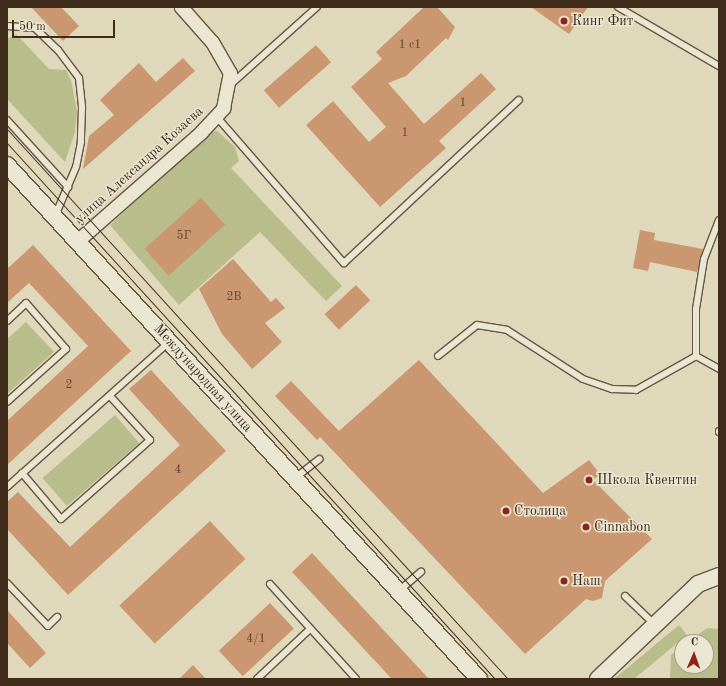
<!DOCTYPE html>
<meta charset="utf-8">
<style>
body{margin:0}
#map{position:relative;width:726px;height:686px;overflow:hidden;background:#e0d8ba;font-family:"Old Standard TT",serif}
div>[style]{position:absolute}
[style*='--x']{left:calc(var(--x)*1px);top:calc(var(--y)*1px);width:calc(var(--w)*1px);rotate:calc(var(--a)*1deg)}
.green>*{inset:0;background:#b9bc8b;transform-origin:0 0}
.building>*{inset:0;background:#ca9771;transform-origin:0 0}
.roads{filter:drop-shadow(1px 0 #665642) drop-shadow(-1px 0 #665642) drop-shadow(0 1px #665642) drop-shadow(0 -1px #665642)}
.service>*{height:6px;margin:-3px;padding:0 3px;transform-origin:3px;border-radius:3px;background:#ebe6d2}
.minor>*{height:13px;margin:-6.5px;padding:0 6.5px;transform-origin:6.5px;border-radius:6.5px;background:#ebe6d2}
.tertiary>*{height:16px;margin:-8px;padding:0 8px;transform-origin:8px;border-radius:8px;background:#ebe6d2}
.tram>*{height:1px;margin:-0.5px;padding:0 0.5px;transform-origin:0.5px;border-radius:0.5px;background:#3e2b1a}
.dots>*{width:11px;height:11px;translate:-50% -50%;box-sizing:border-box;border:2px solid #ebe6d2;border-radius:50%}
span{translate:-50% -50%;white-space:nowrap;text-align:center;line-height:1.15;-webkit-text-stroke:3px #ebe6d2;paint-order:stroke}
.number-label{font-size:12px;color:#614630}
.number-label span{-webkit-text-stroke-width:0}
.poi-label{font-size:14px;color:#3e2b1a}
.left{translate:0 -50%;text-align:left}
.street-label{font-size:14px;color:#3e2b1a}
.frame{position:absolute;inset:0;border:8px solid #3e2b1a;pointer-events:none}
.north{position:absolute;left:674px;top:634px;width:40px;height:40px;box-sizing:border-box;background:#ebe6d2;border:1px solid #a69b88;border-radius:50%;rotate:2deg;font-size:11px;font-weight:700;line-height:16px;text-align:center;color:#3e2b1a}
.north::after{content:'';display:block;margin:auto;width:14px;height:18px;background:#8f2418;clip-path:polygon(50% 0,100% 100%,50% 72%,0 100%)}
.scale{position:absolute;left:12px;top:20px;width:103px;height:18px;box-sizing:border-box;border:2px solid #3e2b1a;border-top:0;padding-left:5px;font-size:12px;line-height:14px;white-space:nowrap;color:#3e2b1a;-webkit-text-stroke:3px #ebe6d2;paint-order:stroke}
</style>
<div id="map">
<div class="green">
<div style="clip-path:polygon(16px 34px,49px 69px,66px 70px,71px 80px,77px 111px,75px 132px,65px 162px,7px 99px,7px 39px)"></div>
<div style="clip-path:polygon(217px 131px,235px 147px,239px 161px,231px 168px,342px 286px,326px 301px,260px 232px,179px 305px,110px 225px,210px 132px)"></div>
<div style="clip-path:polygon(26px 322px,54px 352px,7px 394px,7px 339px)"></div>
<div style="left:115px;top:415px;width:37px;height:96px;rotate:49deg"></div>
<div style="clip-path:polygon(679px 625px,687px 635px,634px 679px,614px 679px)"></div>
<div style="clip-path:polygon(707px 628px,719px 629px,719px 679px,670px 679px,671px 655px,682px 647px,682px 666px,706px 666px,706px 642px,688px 642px)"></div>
</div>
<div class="building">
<div style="clip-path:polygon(31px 7px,61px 7px,79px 26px,63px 41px)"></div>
<div style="clip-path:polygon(424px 7px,437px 7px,455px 27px,448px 40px,446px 38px,406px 76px,388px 83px,424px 124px,481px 73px,496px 89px,439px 141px,446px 148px,380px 207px,306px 125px,333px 101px,369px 142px,386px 127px,351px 87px,382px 59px,376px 52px)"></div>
<div style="clip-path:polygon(531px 7px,588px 7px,569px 34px)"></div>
<div style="left:316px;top:45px;width:23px;height:69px;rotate:49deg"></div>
<div style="clip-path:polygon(183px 58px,195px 71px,83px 169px,89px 136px,114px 115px,100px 100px,139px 63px,156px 82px)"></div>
<div style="left:201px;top:198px;width:36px;height:76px;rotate:48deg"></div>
<div style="clip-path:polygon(640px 230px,655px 233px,654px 240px,703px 249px,697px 272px,650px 262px,648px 271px,633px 268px)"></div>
<div style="clip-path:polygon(33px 245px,131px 351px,7px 465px,7px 421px,88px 346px,29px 283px,7px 303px,7px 269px)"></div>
<div style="clip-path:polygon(233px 259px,271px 302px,276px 298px,285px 308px,265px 323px,282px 342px,252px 369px,222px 334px,199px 289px)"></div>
<div style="left:356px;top:285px;width:21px;height:43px;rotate:47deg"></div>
<div style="clip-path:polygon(419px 360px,543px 493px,589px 460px,600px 474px,593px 480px,652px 539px,605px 581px,602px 598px,593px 601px,586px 599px,525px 654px,320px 437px,317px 440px,275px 396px,291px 381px,339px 431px)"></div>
<div style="clip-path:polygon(151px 370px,226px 451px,68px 595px,7px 529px,7px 502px,18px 492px,70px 547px,180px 445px,129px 389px)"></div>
<div style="left:210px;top:521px;width:52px;height:124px;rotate:47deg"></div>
<div style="clip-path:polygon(312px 553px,429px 679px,392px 679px,292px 572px)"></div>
<div style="left:270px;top:603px;width:35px;height:70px;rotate:47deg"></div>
<div style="clip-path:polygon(7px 610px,46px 653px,30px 668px,7px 643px)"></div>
<div style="clip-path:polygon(193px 665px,206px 679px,179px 679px)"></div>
</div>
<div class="roads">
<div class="service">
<div style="--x:618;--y:7;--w:117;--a:30.3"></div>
<div style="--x:7;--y:26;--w:28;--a:4"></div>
<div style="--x:35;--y:28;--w:32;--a:44"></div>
<div style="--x:58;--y:50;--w:35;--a:53"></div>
<div style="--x:79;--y:78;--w:30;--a:84"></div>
<div style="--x:82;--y:108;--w:34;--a:92"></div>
<div style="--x:81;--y:142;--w:25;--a:101"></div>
<div style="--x:76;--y:167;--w:53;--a:113.2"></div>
<div style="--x:230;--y:85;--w:117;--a:-41.9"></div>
<div style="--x:216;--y:116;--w:195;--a:49"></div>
<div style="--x:344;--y:263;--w:239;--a:-43"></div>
<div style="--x:7;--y:120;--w:91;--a:47.7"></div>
<div style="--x:719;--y:220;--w:42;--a:111"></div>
<div style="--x:704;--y:259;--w:51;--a:99.1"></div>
<div style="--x:696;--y:309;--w:47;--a:90"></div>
<div style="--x:696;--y:356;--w:26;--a:29"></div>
<div style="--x:7;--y:321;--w:26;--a:-43"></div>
<div style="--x:26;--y:303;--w:61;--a:49"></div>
<div style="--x:66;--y:349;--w:79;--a:138.1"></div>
<div style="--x:438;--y:356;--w:50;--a:-38.5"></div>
<div style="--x:477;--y:325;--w:30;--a:9"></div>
<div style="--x:507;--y:330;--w:90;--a:32.8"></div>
<div style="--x:583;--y:379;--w:31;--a:19"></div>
<div style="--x:612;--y:389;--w:24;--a:2"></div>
<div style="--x:636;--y:390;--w:69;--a:-29.5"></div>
<div style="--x:719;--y:431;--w:1;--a:90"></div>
<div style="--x:22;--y:473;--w:60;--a:49.7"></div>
<div style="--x:61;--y:519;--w:119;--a:-41.6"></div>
<div style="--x:150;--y:440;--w:59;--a:-132.3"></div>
<div style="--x:295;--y:478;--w:31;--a:-38"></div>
<div style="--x:7;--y:487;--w:217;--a:-41.8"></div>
<div style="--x:7;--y:583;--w:59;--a:46.4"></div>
<div style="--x:48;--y:626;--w:13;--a:-45"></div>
<div style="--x:270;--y:584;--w:128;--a:47.8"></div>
<div style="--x:400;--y:590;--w:28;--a:-41"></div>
<div style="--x:625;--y:596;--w:42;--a:44"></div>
<div style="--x:257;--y:679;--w:73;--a:-43.3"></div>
</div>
<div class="minor">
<div style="--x:76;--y:242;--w:167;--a:-41.3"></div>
<div style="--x:201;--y:132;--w:33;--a:-47"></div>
<div style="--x:223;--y:108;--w:36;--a:-79"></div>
<div style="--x:230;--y:73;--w:36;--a:-120"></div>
<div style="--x:212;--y:42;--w:47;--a:-131.5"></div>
</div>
<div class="tertiary">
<div style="--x:7;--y:165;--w:698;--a:47.44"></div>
<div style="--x:598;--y:679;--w:138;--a:-43.5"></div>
<div style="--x:698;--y:584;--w:22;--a:-21"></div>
</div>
</div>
<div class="tram">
<div style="--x:7;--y:129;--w:744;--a:47.67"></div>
<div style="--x:7;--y:143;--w:725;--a:47.68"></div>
</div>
<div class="dots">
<div style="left:564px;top:21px;background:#8f2418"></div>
<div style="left:589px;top:480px;background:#8f2418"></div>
<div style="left:506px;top:511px;background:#8f2418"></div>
<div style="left:586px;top:527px;background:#8f2418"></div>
<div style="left:564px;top:581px;background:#8f2418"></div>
</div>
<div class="number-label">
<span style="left:410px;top:46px">1 с1</span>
<span style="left:463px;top:104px">1</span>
<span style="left:405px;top:134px">1</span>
<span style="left:184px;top:237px">5Г</span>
<span style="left:234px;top:298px">2В</span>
<span style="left:69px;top:386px">2</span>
<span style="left:178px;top:471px">4</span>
<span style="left:256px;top:640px">4/1</span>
</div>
<div class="poi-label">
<span class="left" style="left:572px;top:21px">Кинг Фит</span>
<span class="left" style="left:597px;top:480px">Школа Квентин</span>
<span class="left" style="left:514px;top:511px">Столица</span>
<span class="left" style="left:594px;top:527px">Cinnabon</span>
<span class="left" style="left:572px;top:581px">Наш</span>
</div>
<div class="street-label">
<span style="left:139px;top:165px;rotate:-42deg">улица Александра Козаева</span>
<span style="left:203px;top:378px;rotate:48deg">Международная улица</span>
</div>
<div class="frame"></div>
<div class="north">С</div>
<div class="scale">50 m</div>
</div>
